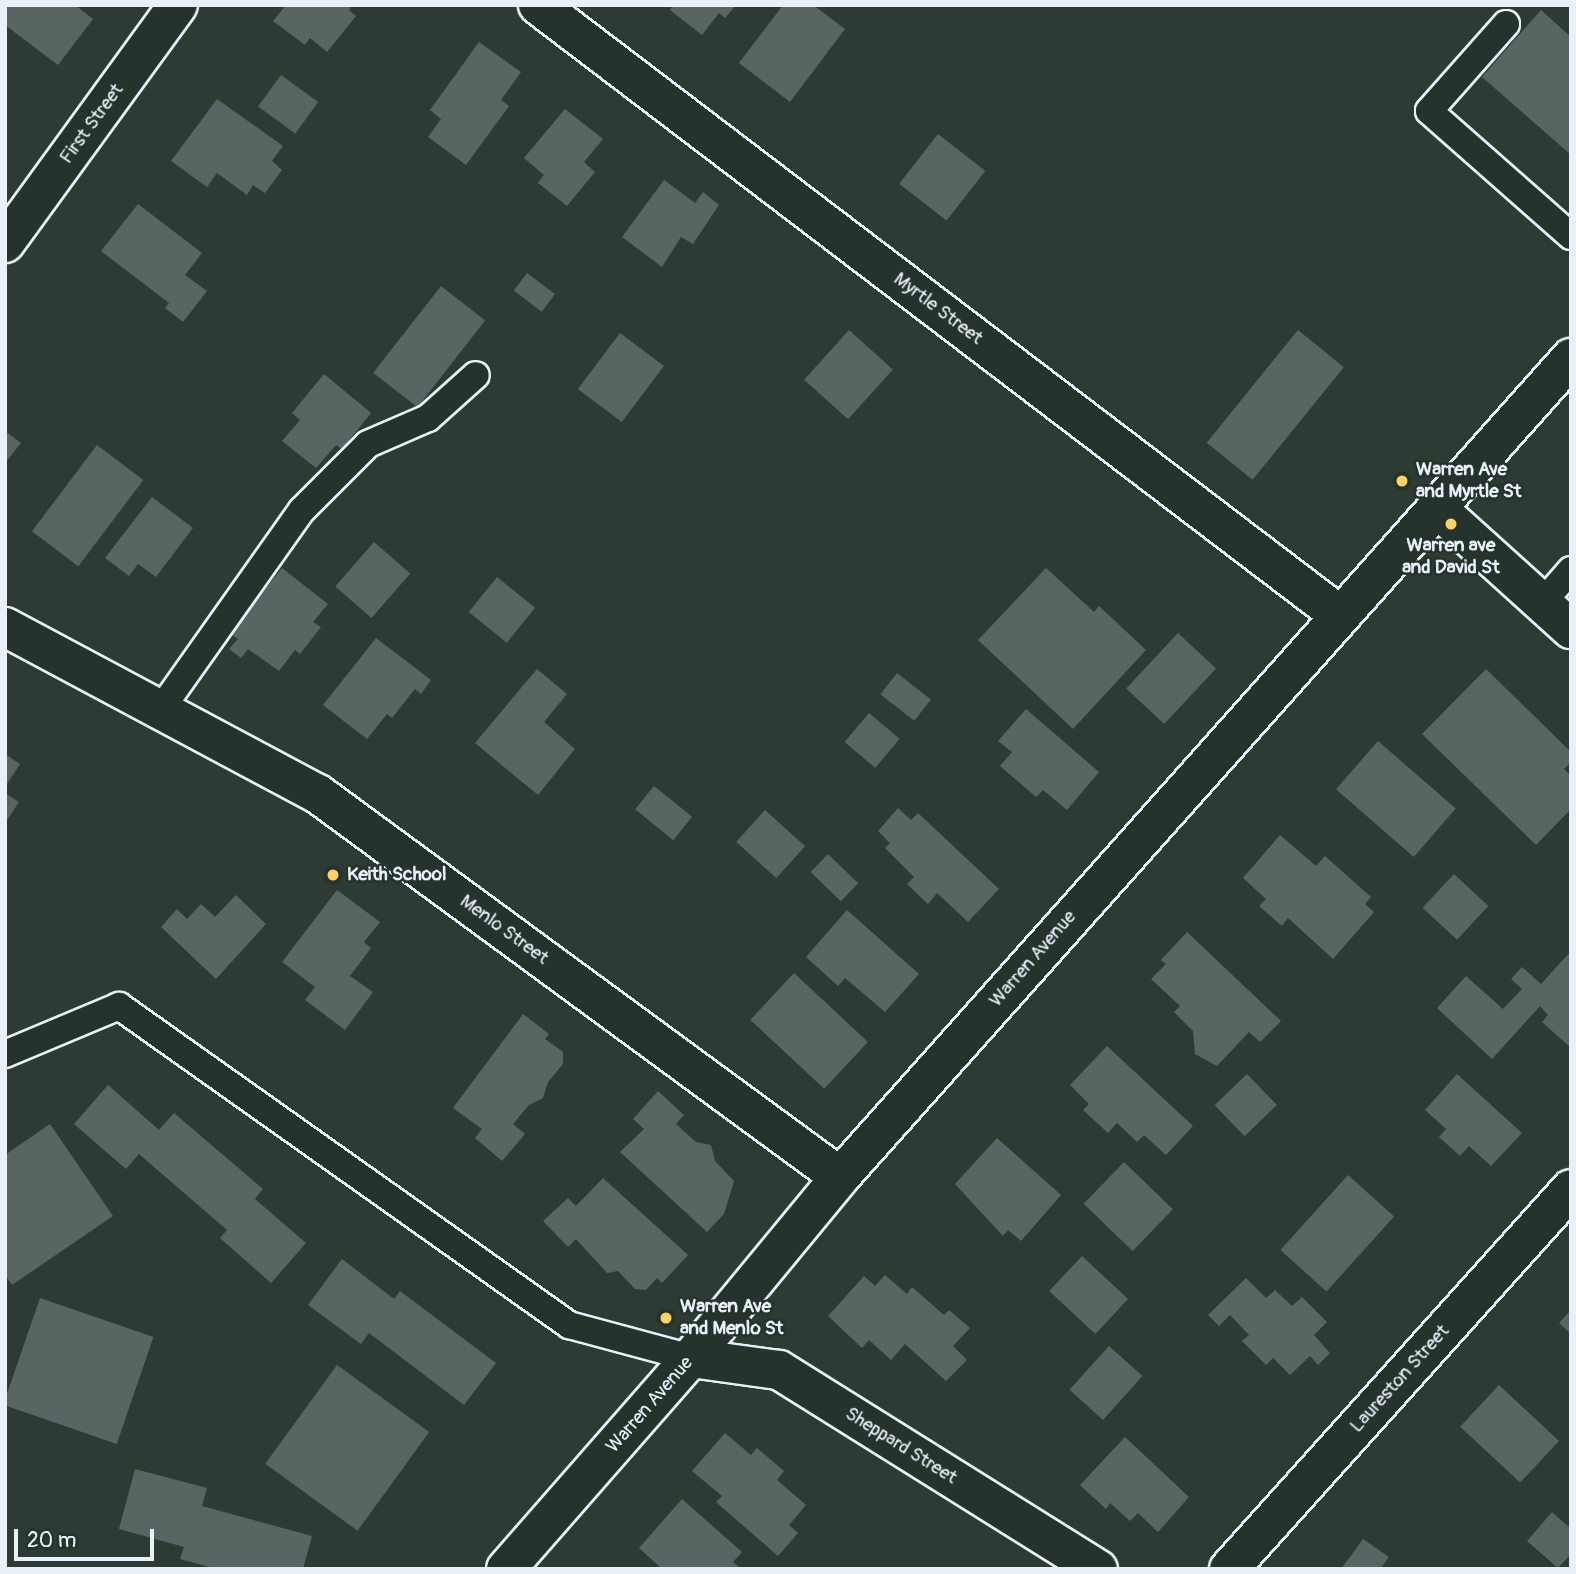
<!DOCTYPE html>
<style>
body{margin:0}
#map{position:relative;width:1576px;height:1574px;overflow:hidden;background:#2e3b35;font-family:Pangolin,sans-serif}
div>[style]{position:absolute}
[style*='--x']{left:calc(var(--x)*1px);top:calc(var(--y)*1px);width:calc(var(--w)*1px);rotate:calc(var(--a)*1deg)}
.building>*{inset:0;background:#596563;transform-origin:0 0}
.roads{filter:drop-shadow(2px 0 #e8f1f8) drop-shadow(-2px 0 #e8f1f8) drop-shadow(0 2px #e8f1f8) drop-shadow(0 -2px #e8f1f8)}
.service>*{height:26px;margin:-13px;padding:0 13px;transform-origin:13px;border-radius:13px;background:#26332d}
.minor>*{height:38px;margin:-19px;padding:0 19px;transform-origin:19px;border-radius:19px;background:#26332d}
.secondary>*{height:38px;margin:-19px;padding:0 19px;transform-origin:19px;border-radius:19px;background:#26332d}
.dots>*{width:19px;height:19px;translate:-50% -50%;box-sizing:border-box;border:4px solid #26332d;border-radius:50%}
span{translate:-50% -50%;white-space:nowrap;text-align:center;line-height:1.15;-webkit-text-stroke:5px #26332d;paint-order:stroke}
.street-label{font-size:19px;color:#e8f1f8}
.poi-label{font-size:19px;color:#e8f1f8;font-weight:700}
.left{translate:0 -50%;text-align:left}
.frame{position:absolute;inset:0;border:7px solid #e8f1f8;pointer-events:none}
.scale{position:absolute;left:14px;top:1529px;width:140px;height:32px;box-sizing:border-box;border:4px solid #e8f1f8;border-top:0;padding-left:9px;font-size:21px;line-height:24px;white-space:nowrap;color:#e8f1f8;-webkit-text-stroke:5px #26332d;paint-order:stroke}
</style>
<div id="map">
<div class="building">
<div style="clip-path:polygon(5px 5px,75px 5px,93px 19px,58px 65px,5px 25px)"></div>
<div style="clip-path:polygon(286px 5px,352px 5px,349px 10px,356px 16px,327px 52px,310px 38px,305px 45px,273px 21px)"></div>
<div style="clip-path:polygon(673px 5px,736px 5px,725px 18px,719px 13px,702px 35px,670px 10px)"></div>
<div style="clip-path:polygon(783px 5px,813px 5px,845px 29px,790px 102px,739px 63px)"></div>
<div style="clip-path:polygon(1541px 10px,1571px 37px,1571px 155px,1482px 77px)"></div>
<div style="clip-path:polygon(479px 42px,521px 72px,501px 100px,509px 106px,466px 165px,428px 137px,441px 119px,430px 110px)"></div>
<div style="left:281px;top:75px;width:46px;height:39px;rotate:36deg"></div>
<div style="clip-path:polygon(217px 99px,283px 146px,272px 161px,282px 170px,265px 193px,253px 185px,247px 195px,217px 173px,207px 187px,171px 161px)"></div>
<div style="clip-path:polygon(565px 109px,603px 139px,584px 162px,595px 172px,567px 206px,538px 183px,544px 175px,524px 158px)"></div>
<div style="left:938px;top:134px;width:60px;height:63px;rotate:38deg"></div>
<div style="clip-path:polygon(664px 180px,695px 203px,703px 192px,719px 205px,693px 244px,681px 237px,662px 267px,622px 237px)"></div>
<div style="clip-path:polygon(138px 204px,202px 253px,185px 275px,207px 291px,183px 322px,165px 308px,169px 303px,101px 251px)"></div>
<div style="left:527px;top:273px;width:35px;height:22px;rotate:37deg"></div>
<div style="left:441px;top:286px;width:56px;height:110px;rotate:38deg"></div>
<div style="left:849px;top:330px;width:59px;height:67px;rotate:42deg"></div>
<div style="left:1298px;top:330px;width:59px;height:145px;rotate:39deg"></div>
<div style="left:620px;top:333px;width:55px;height:70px;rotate:37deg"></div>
<div style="clip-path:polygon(324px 374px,371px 413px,342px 449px,336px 445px,316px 468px,282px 441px,300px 420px,292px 413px)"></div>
<div style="clip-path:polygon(5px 431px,21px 443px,5px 463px)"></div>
<div style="left:97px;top:445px;width:58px;height:108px;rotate:37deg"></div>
<div style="clip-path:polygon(152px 497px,193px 528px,156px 577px,138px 564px,129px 576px,105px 558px)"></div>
<div style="left:374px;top:542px;width:48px;height:59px;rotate:41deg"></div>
<div style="clip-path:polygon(282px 568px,328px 604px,313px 622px,321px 627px,300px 654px,295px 650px,279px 671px,248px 649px,241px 658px,229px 649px,238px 639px,230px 634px)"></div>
<div style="clip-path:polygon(1046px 568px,1094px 612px,1099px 606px,1146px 650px,1073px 729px,978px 640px)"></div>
<div style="left:497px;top:577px;width:49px;height:45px;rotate:39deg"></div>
<div style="left:1178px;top:633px;width:52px;height:76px;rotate:43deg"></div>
<div style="clip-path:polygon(376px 638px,431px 680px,421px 694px,415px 689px,392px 718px,387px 714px,367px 739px,323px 705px)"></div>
<div style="clip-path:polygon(537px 669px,567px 694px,544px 722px,575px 749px,538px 795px,475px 743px)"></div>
<div style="clip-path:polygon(1486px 669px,1571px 752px,1571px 762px,1564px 769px,1571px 776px,1571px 809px,1536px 845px,1422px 734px)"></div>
<div style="left:897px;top:673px;width:43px;height:27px;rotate:38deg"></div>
<div style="clip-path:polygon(1026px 709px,1099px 772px,1067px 810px,1043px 790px,1036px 797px,1000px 766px,1012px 752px,998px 741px)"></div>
<div style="left:869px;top:713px;width:40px;height:38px;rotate:40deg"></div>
<div style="left:1378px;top:741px;width:103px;height:64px;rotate:41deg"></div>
<div style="clip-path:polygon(5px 754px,20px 764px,5px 787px)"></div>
<div style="left:654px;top:786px;width:49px;height:30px;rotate:39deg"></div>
<div style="clip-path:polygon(5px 793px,19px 802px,5px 823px)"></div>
<div style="clip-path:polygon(898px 808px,911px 820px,918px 813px,999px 889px,968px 922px,937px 893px,928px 904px,907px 884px,914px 877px,885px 848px,890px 843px,878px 831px)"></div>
<div style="left:765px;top:810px;width:54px;height:43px;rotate:42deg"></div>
<div style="clip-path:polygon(1280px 835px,1316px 866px,1325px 856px,1371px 897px,1365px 904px,1374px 912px,1333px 959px,1288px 918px,1282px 926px,1259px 906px,1266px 899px,1243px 878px)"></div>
<div style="left:828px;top:854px;width:42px;height:25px;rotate:44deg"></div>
<div style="left:1454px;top:874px;width:47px;height:46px;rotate:43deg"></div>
<div style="clip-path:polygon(337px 890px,380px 922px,364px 942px,371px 948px,350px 976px,373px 992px,345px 1030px,305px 1000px,315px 987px,282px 962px)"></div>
<div style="clip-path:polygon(236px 895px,266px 924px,216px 979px,161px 927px,177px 909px,187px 919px,201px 904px,215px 917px)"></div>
<div style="clip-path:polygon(847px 910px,919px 974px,885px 1012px,845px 978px,838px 986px,806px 957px)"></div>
<div style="clip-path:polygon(1187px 932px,1281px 1021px,1260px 1042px,1249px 1032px,1217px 1066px,1195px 1054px,1193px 1031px,1174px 1012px,1180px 1006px,1151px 979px,1166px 964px,1161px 960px)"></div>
<div style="clip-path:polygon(1571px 951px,1571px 1048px,1542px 1022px,1548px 1015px,1540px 1006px,1492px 1059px,1437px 1008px,1466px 976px,1503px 1009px,1522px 989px,1511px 979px,1522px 967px,1541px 984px)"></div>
<div style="left:794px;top:973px;width:101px;height:64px;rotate:43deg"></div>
<div style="clip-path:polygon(523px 1014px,549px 1034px,545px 1039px,563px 1052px,563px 1064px,548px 1082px,543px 1098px,529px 1105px,513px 1124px,525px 1134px,502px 1161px,475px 1138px,482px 1129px,453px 1108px)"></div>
<div style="clip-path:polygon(1107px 1046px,1193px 1126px,1166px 1155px,1144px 1135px,1137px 1142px,1117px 1123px,1108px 1133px,1083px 1110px,1089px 1104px,1070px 1085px)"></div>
<div style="left:1247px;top:1074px;width:43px;height:45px;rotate:46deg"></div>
<div style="clip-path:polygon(1457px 1074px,1522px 1133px,1491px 1166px,1469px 1146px,1460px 1156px,1439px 1137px,1446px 1129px,1425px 1110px)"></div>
<div style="clip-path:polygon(108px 1085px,159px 1130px,174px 1113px,263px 1189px,255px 1199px,306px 1243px,271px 1283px,220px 1238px,227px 1230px,139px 1154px,126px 1169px,74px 1124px)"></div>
<div style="clip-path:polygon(658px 1091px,684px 1115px,676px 1124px,696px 1142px,711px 1145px,715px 1161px,734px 1181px,724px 1214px,707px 1232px,620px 1152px,644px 1129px,633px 1119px)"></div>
<div style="clip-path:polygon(50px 1124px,113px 1216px,12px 1285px,5px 1275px,5px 1155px)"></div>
<div style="clip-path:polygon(997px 1138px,1061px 1195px,1021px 1241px,1008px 1230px,1003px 1236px,955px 1184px)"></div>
<div style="left:1124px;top:1162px;width:68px;height:58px;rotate:44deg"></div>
<div style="left:1348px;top:1175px;width:62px;height:101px;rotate:42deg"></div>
<div style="clip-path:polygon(603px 1178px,688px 1255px,662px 1283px,657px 1278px,646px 1290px,635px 1289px,618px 1271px,607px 1273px,576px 1239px,568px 1247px,543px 1221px,568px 1198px,576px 1206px)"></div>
<div style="left:1082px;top:1256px;width:63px;height:48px;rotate:43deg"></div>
<div style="clip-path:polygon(342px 1259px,394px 1299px,400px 1291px,496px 1363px,464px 1405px,369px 1333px,361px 1344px,308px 1305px)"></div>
<div style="clip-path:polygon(885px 1275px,907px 1294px,912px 1287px,944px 1315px,949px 1310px,970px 1328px,953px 1346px,967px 1360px,946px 1381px,905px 1344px,891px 1360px,869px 1340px,862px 1348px,828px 1316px,864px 1276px,875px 1286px)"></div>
<div style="clip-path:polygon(1246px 1278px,1266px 1298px,1275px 1290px,1292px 1306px,1302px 1297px,1327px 1322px,1314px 1335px,1330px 1353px,1318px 1365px,1310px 1356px,1290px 1375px,1273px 1358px,1266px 1365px,1242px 1341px,1249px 1335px,1230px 1315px,1219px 1326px,1208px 1315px)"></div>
<div style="left:40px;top:1298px;width:120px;height:113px;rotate:19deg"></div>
<div style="clip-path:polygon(1571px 1310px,1571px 1334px,1559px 1323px)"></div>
<div style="left:1109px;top:1346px;width:45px;height:59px;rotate:42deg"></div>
<div style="left:337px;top:1365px;width:114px;height:122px;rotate:36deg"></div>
<div style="left:1499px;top:1385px;width:82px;height:57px;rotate:43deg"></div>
<div style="clip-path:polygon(725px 1433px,751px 1455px,757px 1448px,784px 1471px,777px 1480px,806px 1505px,789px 1525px,798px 1533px,778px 1556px,716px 1502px,722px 1496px,692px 1471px)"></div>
<div style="clip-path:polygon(1125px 1437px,1189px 1497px,1158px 1532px,1138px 1513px,1130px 1521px,1110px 1503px,1106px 1509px,1080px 1485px)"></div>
<div style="clip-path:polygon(135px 1469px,207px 1488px,202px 1506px,312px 1536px,303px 1569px,217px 1569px,180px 1559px,184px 1547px,119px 1529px)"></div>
<div style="clip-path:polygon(682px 1499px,742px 1552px,733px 1562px,741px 1569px,662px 1569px,639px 1548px)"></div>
<div style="clip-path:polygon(1552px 1512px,1571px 1529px,1571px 1554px,1558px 1568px,1527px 1541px)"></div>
<div style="clip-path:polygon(1363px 1539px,1389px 1557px,1380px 1569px,1341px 1569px)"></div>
</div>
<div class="roads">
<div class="service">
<div style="--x:1506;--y:24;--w:116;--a:131.5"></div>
<div style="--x:1429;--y:111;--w:189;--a:41.4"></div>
<div style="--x:1542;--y:603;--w:44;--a:-48.7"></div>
<div style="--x:161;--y:709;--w:244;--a:-54.7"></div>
<div style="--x:302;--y:510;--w:93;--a:-45"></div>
<div style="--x:368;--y:444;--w:65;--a:-23.4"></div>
<div style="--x:428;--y:418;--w:64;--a:-41.9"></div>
<div style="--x:5;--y:1054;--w:124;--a:-22.8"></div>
<div style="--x:119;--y:1006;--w:552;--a:35.33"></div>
<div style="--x:569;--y:1325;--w:126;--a:15.1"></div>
</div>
<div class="minor">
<div style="--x:538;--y:5;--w:1005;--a:37.28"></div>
<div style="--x:5;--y:243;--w:294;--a:-54"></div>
<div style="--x:1437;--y:508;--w:181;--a:42.1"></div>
<div style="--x:5;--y:627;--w:355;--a:28.1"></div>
<div style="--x:318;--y:794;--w:647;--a:36.27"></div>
<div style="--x:691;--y:1358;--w:89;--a:7.8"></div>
<div style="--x:779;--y:1370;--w:376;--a:32"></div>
<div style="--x:1229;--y:1569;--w:511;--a:-48.01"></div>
</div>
<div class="secondary">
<div style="--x:506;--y:1569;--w:281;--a:-48.8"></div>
<div style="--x:691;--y:1358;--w:234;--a:-50.5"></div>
<div style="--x:840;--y:1177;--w:1098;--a:-48.25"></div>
</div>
</div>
<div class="dots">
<div style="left:1402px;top:481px;background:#ffd166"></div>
<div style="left:1451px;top:524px;background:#ffd166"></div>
<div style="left:333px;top:875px;background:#ffd166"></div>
<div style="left:666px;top:1318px;background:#ffd166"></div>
</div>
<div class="street-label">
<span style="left:92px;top:124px;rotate:-54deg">First Street</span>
<span style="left:938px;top:309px;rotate:37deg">Myrtle Street</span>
<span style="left:504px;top:930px;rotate:36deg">Menlo Street</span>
<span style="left:1033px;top:959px;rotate:-49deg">Warren Avenue</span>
<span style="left:1400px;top:1379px;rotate:-48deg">Laureston Street</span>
<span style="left:650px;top:1405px;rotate:-49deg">Warren Avenue</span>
<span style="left:901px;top:1446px;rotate:32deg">Sheppard Street</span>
</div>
<div class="poi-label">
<span class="left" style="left:1416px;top:481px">Warren Ave<br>and Myrtle St</span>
<span style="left:1451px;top:557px">Warren ave<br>and David St</span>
<span class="left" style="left:347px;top:875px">Keith School</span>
<span class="left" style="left:680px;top:1318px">Warren Ave<br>and Menlo St</span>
</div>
<div class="frame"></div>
<div class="scale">20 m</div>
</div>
